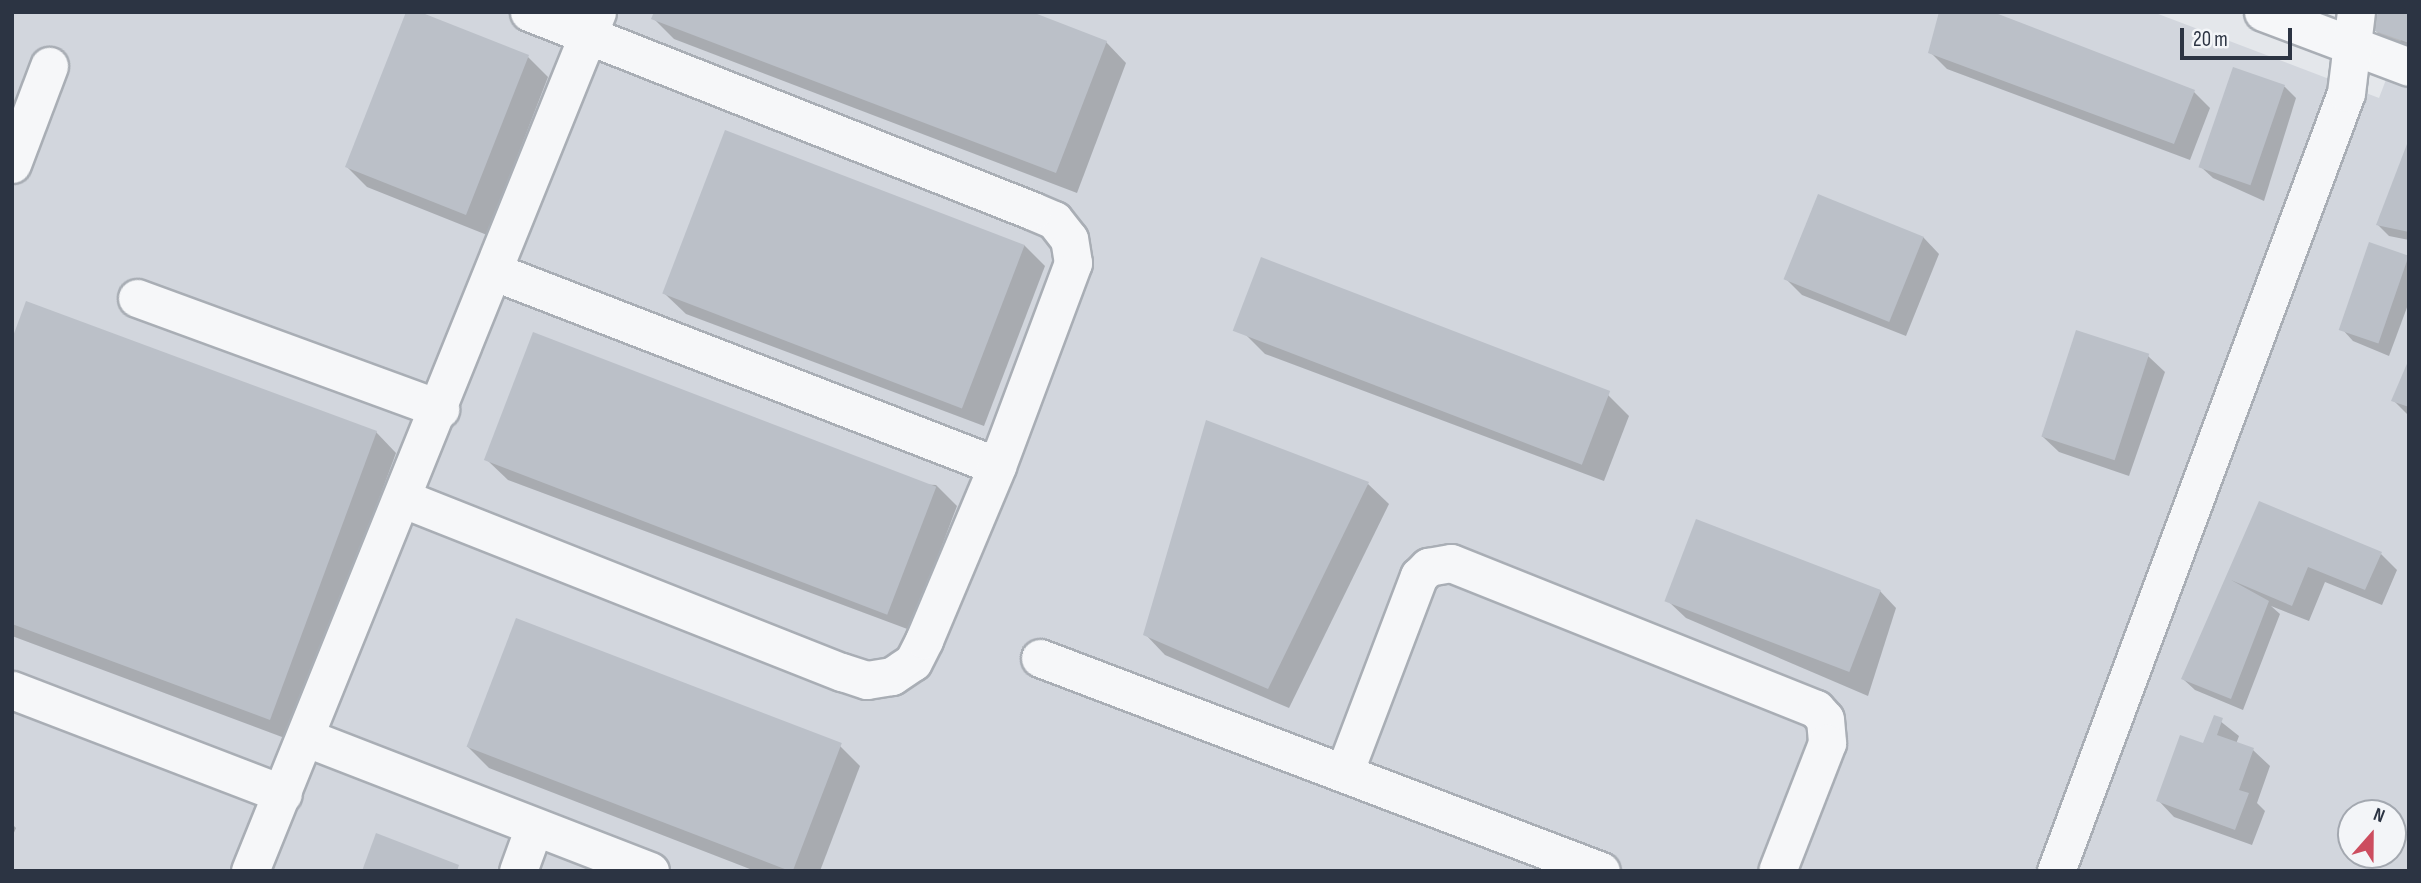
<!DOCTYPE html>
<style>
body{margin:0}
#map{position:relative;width:2421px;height:883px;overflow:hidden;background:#e4e7eb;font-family:"Sofia Sans Condensed",sans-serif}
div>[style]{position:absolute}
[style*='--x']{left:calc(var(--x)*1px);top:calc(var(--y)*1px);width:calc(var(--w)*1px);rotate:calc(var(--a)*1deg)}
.built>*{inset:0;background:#d2d6dd}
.shadow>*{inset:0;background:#0003}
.building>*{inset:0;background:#bbc0c8;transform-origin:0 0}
.roads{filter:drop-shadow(2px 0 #a9aeb5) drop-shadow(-2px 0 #a9aeb5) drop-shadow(0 2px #a9aeb5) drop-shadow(0 -2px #a9aeb5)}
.minor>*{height:37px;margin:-18.5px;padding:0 18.5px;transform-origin:18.5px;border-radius:18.5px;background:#f6f7f9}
span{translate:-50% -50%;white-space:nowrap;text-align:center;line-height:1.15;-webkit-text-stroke:7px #f3f5f8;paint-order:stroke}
.frame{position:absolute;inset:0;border:14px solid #2c3443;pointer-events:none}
.north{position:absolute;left:2337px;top:799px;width:70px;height:70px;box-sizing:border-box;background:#f3f5f8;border:2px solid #a3a8b0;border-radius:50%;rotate:21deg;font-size:19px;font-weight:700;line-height:28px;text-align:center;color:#2c3443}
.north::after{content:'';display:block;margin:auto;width:24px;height:32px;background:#cc4d5f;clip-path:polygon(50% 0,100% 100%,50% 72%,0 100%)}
.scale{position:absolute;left:2180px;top:28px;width:112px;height:32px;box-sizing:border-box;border:4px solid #2c3443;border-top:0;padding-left:9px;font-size:21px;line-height:24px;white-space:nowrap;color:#2c3443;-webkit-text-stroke:5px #f3f5f8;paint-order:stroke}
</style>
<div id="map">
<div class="built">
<div style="clip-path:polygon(evenodd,12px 12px,2153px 12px,2379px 98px,2409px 19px,2409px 871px,12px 871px,12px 12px,2351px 813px,2393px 813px,2393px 855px,2351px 855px,2351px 813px)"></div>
</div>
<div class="shadow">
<div style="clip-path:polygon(2409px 12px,2409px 53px,2390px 46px,2374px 29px)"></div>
<div style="clip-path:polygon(653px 18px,1106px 42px,1126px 63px,1077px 193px,674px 39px)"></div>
<div style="clip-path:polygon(1930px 52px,2194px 92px,2210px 108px,2190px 160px,1947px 69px)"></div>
<div style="clip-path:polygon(528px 57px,548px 77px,487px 235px,367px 187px,347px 167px)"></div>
<div style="clip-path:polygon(2234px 69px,2285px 87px,2296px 98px,2264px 201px,2213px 178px,2201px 167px)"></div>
<div style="clip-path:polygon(2409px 147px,2409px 240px,2389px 236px,2378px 225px)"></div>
<div style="clip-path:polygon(1923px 237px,1939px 254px,1906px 336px,1802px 295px,1786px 279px)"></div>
<div style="clip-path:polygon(2370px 244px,2409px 258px,2409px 302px,2389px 356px,2353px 341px,2342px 329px)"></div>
<div style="clip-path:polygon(1024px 245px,1045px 266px,984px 426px,686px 314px,665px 294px)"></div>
<div style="clip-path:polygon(1244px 333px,1608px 395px,1629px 416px,1604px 481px,1265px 354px)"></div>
<div style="clip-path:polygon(12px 344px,376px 432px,396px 453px,290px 740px,12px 636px)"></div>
<div style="clip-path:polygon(2148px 356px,2165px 372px,2129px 476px,2059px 452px,2042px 436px)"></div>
<div style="clip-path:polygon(2409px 364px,2409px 416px,2393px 400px)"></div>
<div style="clip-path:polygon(487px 460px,936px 485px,957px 506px,910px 630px,508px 480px)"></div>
<div style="clip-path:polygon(1368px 484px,1389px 504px,1289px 708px,1165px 655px,1145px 634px)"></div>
<div style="clip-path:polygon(2381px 554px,2397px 570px,2382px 605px,2325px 582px,2309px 621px,2271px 606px,2280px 614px,2243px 710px,2195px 690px,2183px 679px,2229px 579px)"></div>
<div style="clip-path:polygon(1880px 591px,1896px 608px,1868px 696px,1686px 618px,1669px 602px)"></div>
<div style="clip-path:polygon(2215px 717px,2239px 736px,2236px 744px,2253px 750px,2270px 766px,2257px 803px,2265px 811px,2252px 845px,2174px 817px,2158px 800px,2204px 746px)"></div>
<div style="clip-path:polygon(840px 746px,860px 766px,820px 871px,755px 871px,489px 768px,468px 747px)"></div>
<div style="clip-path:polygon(12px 824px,16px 828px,12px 837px)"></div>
</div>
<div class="building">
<div style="clip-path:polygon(406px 12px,420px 12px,529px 55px,466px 215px,345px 167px)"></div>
<div style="clip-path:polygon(654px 12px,1032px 12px,1107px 41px,1056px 173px,651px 19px)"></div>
<div style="clip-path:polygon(1939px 12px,1993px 12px,2195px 90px,2174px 144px,1928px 53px)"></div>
<div style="clip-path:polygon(2378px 12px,2409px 12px,2409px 43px,2372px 30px)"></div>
<div style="left:2233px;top:67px;width:55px;height:106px;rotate:19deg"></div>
<div style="left:725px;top:130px;width:321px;height:175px;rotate:21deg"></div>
<div style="clip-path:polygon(2407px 144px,2409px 145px,2409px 232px,2376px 225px)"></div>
<div style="left:1818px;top:194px;width:114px;height:92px;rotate:22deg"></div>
<div style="left:2369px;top:242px;width:42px;height:93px;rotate:19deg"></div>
<div style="left:1261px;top:257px;width:374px;height:79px;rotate:21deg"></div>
<div style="clip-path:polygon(26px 301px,377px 431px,270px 720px,12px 624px,12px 339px)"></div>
<div style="left:2076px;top:330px;width:77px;height:112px;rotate:18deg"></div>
<div style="left:533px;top:332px;width:432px;height:137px;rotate:21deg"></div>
<div style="clip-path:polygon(2409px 359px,2409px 407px,2391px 401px)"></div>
<div style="clip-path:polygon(1206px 420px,1369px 482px,1268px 689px,1143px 635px)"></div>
<div style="clip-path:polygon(2259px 501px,2382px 552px,2365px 590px,2308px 567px,2292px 606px,2231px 580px,2269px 601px,2231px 699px,2181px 679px)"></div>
<div style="left:1696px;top:519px;width:198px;height:88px;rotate:21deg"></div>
<div style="left:516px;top:618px;width:349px;height:138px;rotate:21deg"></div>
<div style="clip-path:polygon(2214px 715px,2223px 718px,2217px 735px,2254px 748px,2239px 790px,2249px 793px,2235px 830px,2156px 801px,2180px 735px,2203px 743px)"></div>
<div style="clip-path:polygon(376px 833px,459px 865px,457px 871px,362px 871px)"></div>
</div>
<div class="roads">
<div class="minor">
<div style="--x:2263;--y:12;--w:156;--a:20.6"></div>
<div style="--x:12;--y:164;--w:105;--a:-69.3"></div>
<div style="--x:495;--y:272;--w:538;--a:21.13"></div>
<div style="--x:137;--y:298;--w:323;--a:20.1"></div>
<div style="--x:404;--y:499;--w:471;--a:21.6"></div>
<div style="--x:842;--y:672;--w:26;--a:18"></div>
<div style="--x:867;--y:680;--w:25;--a:-9"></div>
<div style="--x:892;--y:676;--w:25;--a:-34"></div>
<div style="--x:913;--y:662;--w:25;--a:-63"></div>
<div style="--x:924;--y:640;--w:189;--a:-67.2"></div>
<div style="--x:997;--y:466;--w:217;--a:-69.5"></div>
<div style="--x:1073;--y:263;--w:24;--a:-99"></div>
<div style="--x:1069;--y:239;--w:24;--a:-128"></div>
<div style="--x:1054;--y:220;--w:23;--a:-157"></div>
<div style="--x:1033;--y:211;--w:542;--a:-158.45"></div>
<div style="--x:1040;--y:658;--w:600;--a:20.79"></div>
<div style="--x:12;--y:690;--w:290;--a:21"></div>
<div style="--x:307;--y:738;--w:368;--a:21.2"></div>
<div style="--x:1344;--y:773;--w:211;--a:-69.2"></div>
<div style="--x:1419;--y:576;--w:13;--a:-45"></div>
<div style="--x:1428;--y:567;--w:23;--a:-10"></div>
<div style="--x:1451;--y:563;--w:393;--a:21.8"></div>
<div style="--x:1816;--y:709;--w:13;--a:48"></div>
<div style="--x:1825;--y:719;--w:24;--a:85"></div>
<div style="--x:1827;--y:743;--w:137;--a:111.3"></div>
<div style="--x:250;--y:871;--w:926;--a:-68"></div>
<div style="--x:518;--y:871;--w:47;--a:-70"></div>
<div style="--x:2056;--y:871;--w:830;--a:-69.56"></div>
<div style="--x:2346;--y:93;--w:82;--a:-83"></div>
</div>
</div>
<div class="frame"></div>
<div class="north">N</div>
<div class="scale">20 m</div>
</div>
